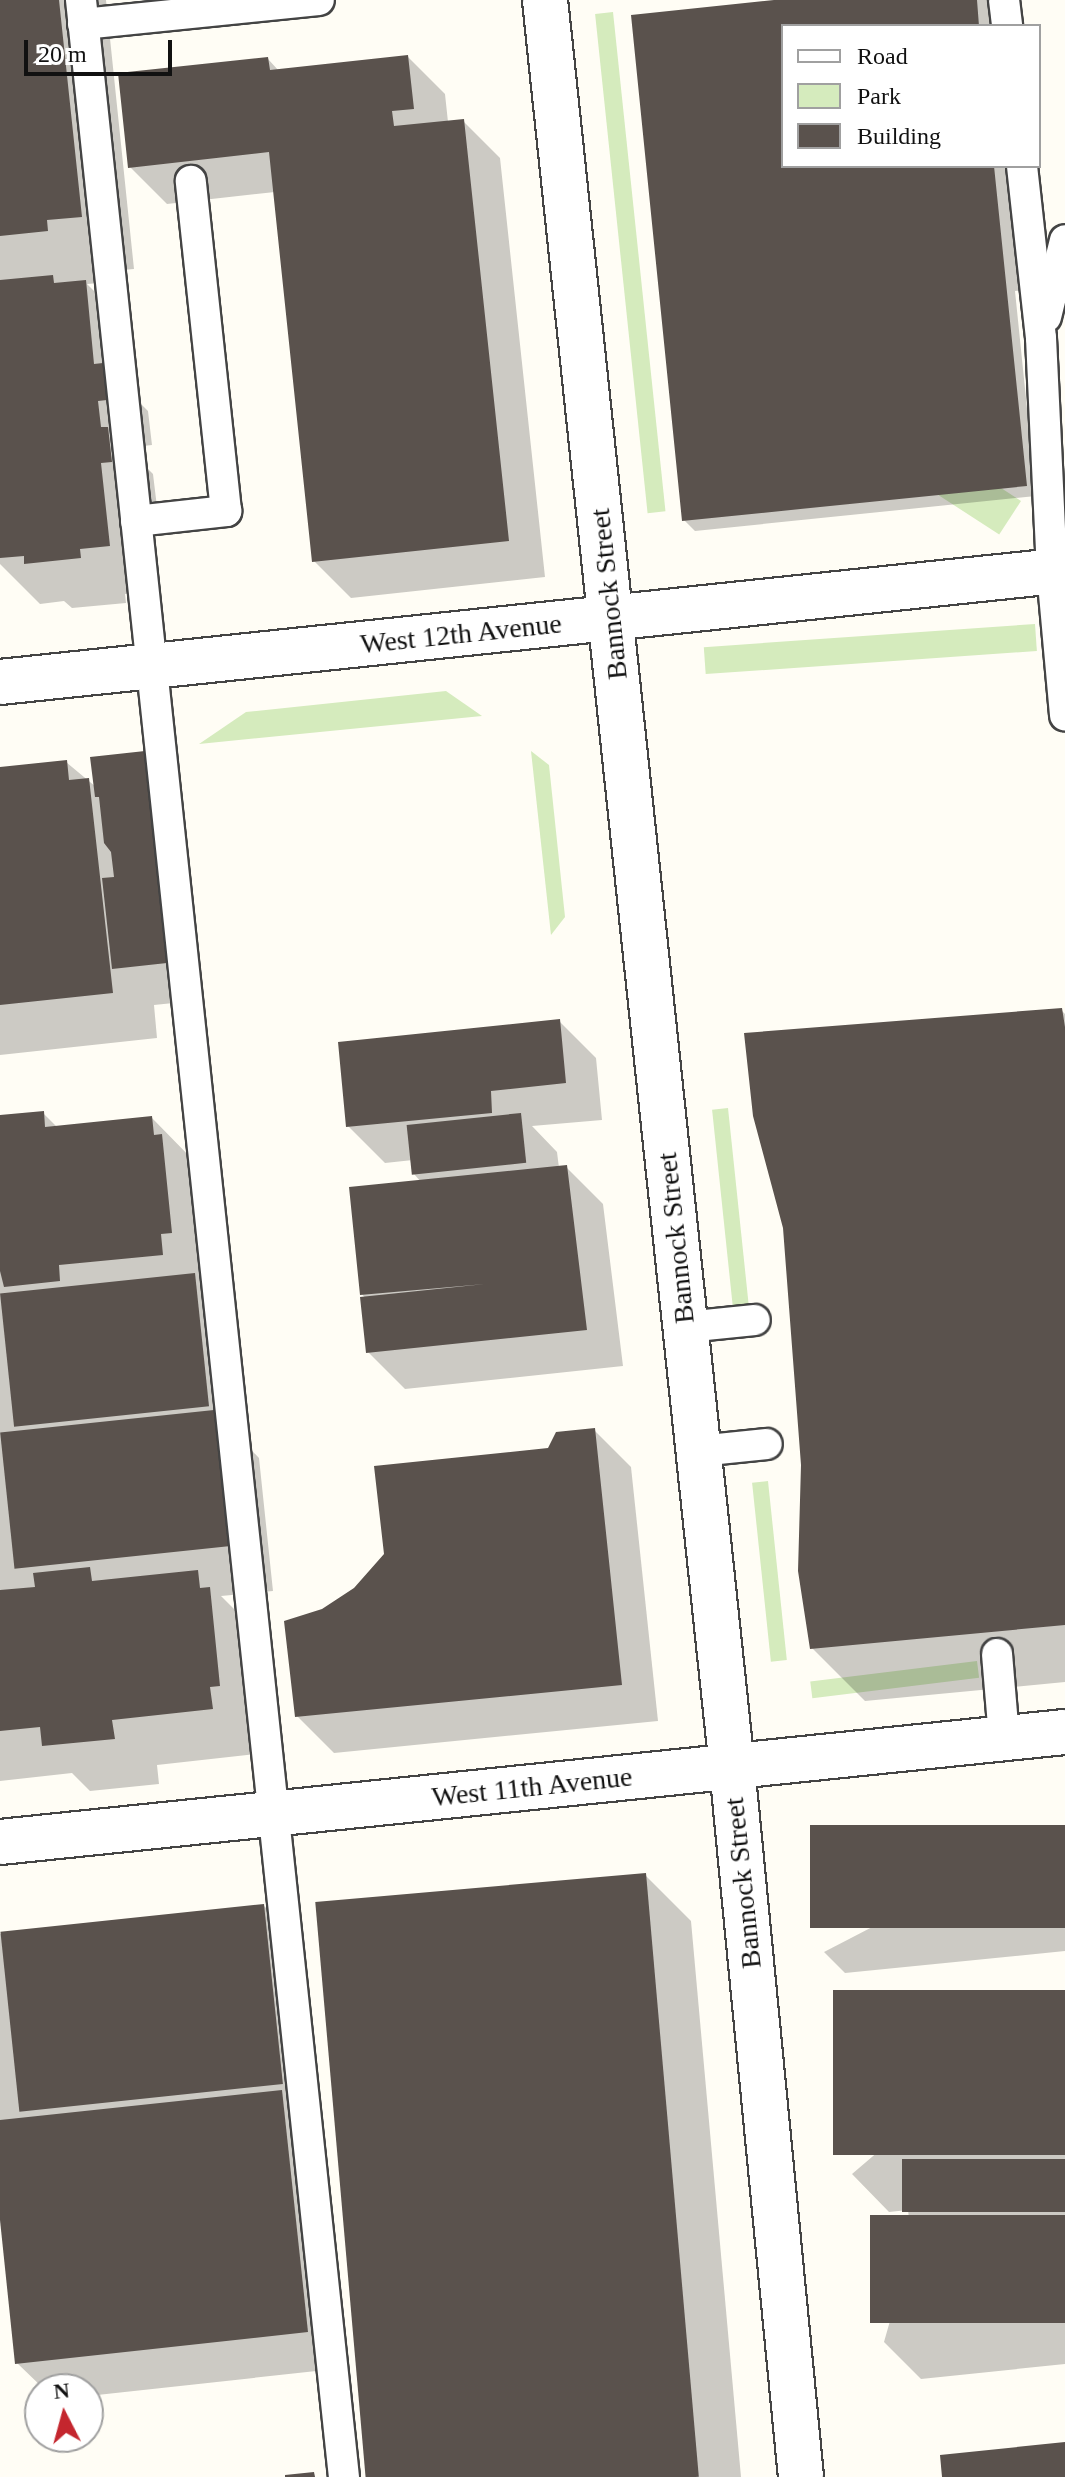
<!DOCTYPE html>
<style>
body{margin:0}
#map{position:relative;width:1065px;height:2477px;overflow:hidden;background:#fffdf5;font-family:Georgia,serif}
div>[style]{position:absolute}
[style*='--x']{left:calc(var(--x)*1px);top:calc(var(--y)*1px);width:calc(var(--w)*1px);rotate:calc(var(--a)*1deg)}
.green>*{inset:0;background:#d5ebbd;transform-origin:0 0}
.shadow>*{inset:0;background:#0003}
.building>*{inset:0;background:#5a524d;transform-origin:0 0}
.roads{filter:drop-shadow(2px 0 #444) drop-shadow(-2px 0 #444) drop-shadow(0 2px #444) drop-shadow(0 -2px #444)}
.service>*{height:30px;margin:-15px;padding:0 15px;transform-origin:15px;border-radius:15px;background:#fff}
.tertiary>*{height:44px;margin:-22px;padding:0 22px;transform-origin:22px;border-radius:22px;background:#fff}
span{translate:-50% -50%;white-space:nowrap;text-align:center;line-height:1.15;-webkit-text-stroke:8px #fff;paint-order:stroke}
.street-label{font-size:28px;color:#111}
.legend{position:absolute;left:781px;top:24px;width:260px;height:144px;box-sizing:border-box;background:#fff;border:2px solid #a0a0a0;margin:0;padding:10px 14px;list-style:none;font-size:24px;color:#111}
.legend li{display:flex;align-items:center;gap:16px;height:40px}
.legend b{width:40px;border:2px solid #a0a0a0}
.north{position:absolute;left:24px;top:2373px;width:80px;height:80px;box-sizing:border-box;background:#fff;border:2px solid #a0a0a0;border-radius:50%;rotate:354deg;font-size:22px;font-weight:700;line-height:32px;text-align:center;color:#111}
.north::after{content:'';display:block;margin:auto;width:28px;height:36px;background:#c4262e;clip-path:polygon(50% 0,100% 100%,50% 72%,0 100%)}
.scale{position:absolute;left:24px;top:40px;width:148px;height:36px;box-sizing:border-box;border:4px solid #111;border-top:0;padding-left:10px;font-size:24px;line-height:28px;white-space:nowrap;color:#111;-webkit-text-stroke:6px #fff;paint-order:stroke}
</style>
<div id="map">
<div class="green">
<div style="left:613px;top:12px;width:502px;height:18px;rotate:84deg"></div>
<div style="left:1021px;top:501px;width:40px;height:330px;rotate:123deg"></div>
<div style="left:1035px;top:624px;width:27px;height:332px;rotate:86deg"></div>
<div style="clip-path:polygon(446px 691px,482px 716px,199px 744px,246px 712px)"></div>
<div style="clip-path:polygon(531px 751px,549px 765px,565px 917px,551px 935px)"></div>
<div style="left:728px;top:1108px;width:197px;height:16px;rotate:84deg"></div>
<div style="left:768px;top:1481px;width:180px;height:16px;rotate:84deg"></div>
<div style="left:977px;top:1661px;width:17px;height:168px;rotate:83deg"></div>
</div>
<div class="shadow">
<div style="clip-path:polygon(0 0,106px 0,134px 269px,99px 272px,100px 283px,87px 284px,131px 328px,138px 401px,148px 411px,152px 445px,143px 446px,145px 466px,153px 474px,157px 507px,146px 508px,155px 591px,125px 594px,126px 603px,72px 608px,64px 601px,40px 604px,0 564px)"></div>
<div style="clip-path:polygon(794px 0,992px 0,1005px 26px,783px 26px,783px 166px,1020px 166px,1032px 289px,1015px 291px,1036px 496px,695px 531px,684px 520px,633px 17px)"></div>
<div style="clip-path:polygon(408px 57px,445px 94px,448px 122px,463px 121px,500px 158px,545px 577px,351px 598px,314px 561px,275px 192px,167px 204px,130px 167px,268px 59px,279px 71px)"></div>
<div style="clip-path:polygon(144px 753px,181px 790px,203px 1000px,154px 1005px,157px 1038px,0 1055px,0 769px,66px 762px,96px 787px)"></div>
<div style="clip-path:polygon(1061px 1010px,1065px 1014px,1065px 1682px,865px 1701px,812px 1648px)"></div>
<div style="clip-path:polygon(559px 1021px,596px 1058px,602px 1120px,532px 1126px,557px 1152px,559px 1168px,566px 1167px,603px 1204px,623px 1366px,405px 1389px,368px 1352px,365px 1298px,362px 1294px,421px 1182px,414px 1174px,413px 1160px,385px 1163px,348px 1126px)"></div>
<div style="clip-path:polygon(43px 1113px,57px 1127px,152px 1118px,197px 1164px,230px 1428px,259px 1458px,273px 1591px,221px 1596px,243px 1618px,257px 1754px,157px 1765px,159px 1784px,90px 1791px,72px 1773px,0 1781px,0 1117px)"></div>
<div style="clip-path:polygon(594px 1430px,631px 1467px,658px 1721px,334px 1753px,297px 1716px,322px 1611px,549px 1450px)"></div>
<div style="clip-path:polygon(1065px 1827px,1065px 1951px,845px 1973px,824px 1952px)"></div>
<div style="clip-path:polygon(645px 1875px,691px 1921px,741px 2477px,376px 2477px)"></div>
<div style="clip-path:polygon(264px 1906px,294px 1936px,344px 2368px,88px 2396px,88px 2389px,44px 2389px,17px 2363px,0 2202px,0 1934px)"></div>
<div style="clip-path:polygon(1065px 1992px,1065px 2364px,921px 2379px,884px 2342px,915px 2233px,910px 2228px,908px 2210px,889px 2212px,852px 2174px)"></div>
</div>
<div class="building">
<div style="clip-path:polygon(0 0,59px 0,82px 217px,47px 220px,48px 231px,0 236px)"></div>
<div style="clip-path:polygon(774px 0,977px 0,979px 26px,783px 26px,783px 166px,994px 166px,1027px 486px,682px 521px,631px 15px)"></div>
<div style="clip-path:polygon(408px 55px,414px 109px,392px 111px,394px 126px,464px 119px,509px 541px,312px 562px,269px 152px,128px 168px,118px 73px,268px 57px,270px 70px)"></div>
<div style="clip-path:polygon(53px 275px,54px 283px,86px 280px,94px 364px,103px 363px,107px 400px,98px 401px,101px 427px,108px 427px,112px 462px,101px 463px,110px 546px,80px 549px,81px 558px,24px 564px,24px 556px,0 558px,0 280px)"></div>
<div style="clip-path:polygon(145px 751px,167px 963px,112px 969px,102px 878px,114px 877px,111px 852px,104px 843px,99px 797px,95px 797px,90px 757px)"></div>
<div style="clip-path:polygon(67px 760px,69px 780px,89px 778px,113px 993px,0 1005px,0 767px)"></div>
<div style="clip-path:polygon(1062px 1008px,1065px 1027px,1065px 1625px,810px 1649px,798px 1571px,801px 1465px,783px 1228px,753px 1116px,744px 1033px)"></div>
<div style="clip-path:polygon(560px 1019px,566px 1083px,491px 1091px,492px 1113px,346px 1127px,338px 1042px)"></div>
<div style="clip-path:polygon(44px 1111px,45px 1127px,152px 1116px,154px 1135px,162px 1134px,172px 1233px,161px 1234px,163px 1255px,59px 1265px,60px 1281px,4px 1287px,0 1271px,0 1115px)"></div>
<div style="left:521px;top:1113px;width:50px;height:115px;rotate:84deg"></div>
<div style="clip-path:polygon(567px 1165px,587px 1330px,366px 1353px,360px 1297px,485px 1284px,360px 1295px,349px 1187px)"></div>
<div style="left:195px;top:1273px;width:134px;height:196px;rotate:84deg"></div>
<div style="left:214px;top:1410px;width:137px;height:215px;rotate:84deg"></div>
<div style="clip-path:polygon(595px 1428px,622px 1685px,295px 1717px,284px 1621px,322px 1609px,354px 1588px,384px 1554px,374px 1466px,548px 1448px,556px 1432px)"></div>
<div style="clip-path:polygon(90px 1567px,92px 1581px,198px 1570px,200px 1588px,210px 1587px,220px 1686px,210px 1687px,213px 1709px,112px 1720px,115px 1739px,42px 1746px,40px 1727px,0 1731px,0 1590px,35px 1587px,33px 1573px)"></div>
<div style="left:1065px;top:1825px;width:103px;height:255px;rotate:90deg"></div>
<div style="left:646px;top:1873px;width:606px;height:332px;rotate:85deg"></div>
<div style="left:264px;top:1904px;width:181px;height:265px;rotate:84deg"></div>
<div style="left:1065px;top:1990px;width:165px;height:232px;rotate:90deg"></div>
<div style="clip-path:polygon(282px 2090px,308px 2332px,15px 2364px,0 2220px,0 2120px)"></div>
<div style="left:1065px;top:2159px;width:53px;height:163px;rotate:90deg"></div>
<div style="left:1065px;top:2215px;width:108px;height:195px;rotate:90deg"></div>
<div style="clip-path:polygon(1065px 2442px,1065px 2477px,942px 2477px,940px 2455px)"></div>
<div style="clip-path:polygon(314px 2472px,315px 2477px,285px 2477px,285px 2475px)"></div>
</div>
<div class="roads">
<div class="service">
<div style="--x:81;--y:0;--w:2491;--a:83.94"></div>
<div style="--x:1004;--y:0;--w:26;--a:83"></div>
<div style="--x:83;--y:24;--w:237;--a:-5.8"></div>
<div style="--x:1022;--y:166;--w:173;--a:83.7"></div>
<div style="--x:1041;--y:338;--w:234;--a:87.3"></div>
<div style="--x:1052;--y:572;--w:144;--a:84.8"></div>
<div style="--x:1046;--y:317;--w:79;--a:-76.1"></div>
<div style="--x:136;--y:521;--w:91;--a:-6.3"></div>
<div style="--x:226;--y:511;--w:332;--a:-96.1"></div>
<div style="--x:686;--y:1327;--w:69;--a:-5.8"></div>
<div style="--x:699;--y:1451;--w:68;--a:-5.9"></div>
<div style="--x:997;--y:1654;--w:84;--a:85.2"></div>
</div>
<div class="tertiary">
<div style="--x:545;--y:0;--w:1777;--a:83.96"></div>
<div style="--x:732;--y:1767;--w:713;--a:84.45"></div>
<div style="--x:0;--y:682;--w:1071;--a:-6"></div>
<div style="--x:0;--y:1842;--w:1071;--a:-5.9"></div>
</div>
</div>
<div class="street-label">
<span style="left:609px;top:594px;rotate:-96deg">Bannock Street</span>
<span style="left:461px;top:634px;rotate:-6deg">West 12th Avenue</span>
<span style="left:676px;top:1238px;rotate:-96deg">Bannock Street</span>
<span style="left:532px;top:1787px;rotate:-6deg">West 11th Avenue</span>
<span style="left:743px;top:1883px;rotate:-96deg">Bannock Street</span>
</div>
<ul class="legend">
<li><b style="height:10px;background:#fff"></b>Road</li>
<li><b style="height:22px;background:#d5ebbd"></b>Park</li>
<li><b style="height:22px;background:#5a524d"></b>Building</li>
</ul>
<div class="north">N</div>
<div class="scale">20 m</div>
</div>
